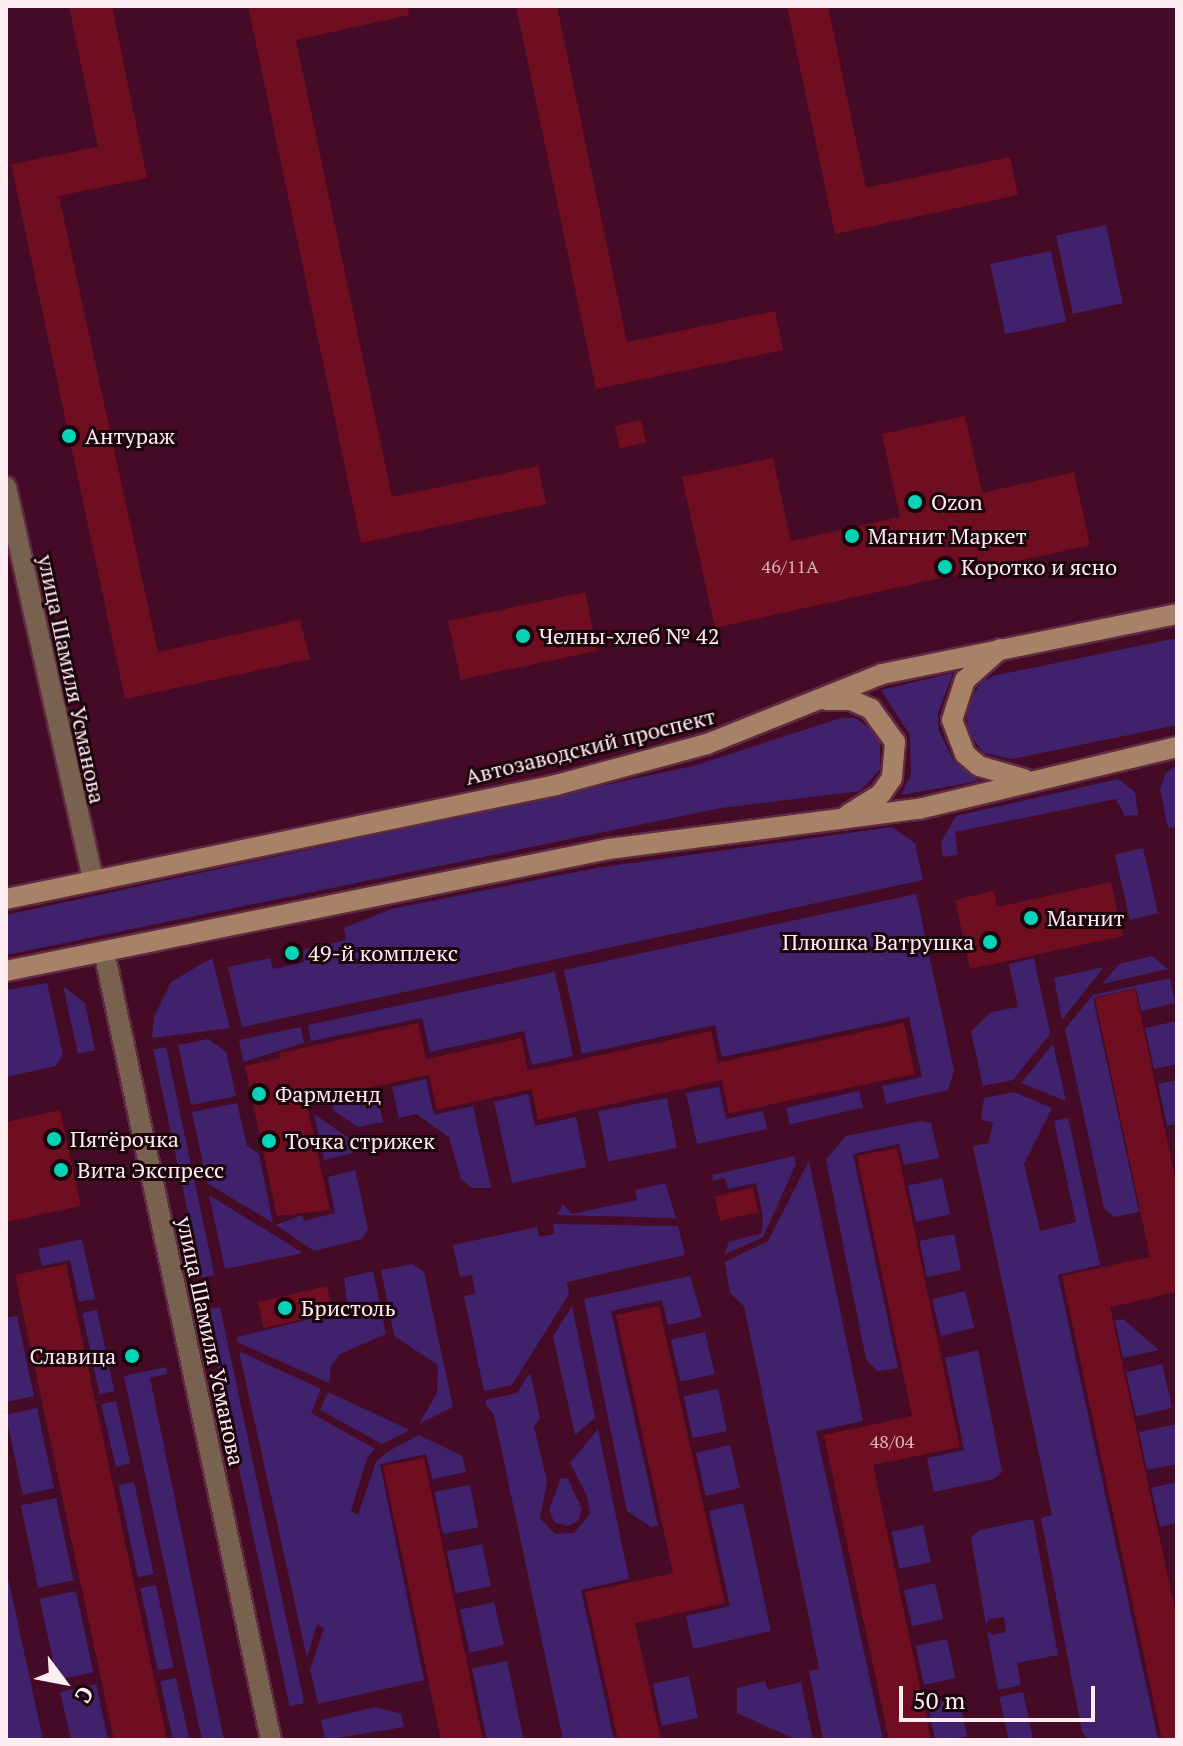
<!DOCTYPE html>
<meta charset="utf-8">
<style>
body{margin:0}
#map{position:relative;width:1183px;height:1746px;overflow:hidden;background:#450a25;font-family:"PT Serif",serif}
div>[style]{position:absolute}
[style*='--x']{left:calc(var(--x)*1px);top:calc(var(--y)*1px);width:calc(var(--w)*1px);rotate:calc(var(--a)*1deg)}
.green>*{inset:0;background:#3f226b;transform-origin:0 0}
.building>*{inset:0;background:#700e21;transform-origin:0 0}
.roads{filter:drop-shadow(2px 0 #5f2a42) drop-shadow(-2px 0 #5f2a42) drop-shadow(0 2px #5f2a42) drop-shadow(0 -2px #5f2a42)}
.street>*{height:20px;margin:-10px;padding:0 10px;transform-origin:10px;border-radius:10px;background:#78614f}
.secondary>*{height:20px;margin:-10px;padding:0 10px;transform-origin:10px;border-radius:10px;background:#a88266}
.dots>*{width:22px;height:22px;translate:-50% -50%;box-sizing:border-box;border:4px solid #1d050e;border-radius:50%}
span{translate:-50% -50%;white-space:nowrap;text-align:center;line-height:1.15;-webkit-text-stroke:6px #1d050e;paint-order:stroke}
.number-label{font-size:18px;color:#dab5bd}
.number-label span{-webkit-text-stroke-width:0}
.poi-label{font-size:22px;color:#fdedf1}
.left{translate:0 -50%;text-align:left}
.right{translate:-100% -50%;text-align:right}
.street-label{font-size:22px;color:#fdedf1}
.frame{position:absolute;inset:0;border:8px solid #fdedf1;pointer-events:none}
.north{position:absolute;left:24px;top:1642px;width:80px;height:80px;-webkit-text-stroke:6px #1d050e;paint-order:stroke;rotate:122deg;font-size:22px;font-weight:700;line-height:32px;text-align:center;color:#fdedf1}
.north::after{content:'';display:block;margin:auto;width:28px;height:36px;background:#fdedf1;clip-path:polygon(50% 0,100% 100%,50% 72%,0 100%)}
.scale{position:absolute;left:899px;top:1686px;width:196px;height:36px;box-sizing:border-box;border:4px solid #fdedf1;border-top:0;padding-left:10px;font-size:24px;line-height:28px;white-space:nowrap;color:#fdedf1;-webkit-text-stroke:6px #1d050e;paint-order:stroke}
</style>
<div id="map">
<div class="green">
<div style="left:1106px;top:225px;width:80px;height:51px;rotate:78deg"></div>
<div style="left:1051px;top:251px;width:72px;height:62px;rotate:78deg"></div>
<div style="clip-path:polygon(1177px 638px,1177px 725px,1012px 759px,984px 753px,967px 732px,967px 706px,981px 683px,993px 676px)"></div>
<div style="clip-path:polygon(953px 673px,938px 713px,939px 731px,954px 762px,979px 781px,901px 795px,911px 775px,910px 735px,881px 690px)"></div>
<div style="clip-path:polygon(841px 718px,856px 718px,880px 736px,880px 769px,860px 791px,721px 808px,6px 955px,6px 915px,693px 766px)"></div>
<div style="clip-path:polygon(1177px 765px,1177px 827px,1168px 828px,1160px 789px,1166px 773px)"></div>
<div style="clip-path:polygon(1118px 779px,1135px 792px,1138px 815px,1125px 816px,1116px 799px,955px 832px,958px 855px,943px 857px,941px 842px,956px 816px)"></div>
<div style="clip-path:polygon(892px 827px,915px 843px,923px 880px,242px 1027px,228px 967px,270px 958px,273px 969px,304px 962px,302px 950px,346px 940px,344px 928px,391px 909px,596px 868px)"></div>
<div style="left:1143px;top:848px;width:67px;height:29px;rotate:77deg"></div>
<div style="clip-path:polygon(916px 894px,954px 1071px,948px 1090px,886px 1104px,882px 1086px,922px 1077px,909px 1017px,722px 1057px,715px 1025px,582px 1054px,564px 970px)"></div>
<div style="clip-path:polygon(1152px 956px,1168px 969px,1102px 984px,1119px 964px)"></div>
<div style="clip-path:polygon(212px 958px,230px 1028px,152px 1038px,154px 1017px,171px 982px)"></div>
<div style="clip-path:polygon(1034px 958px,1050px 1034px,1013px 1080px,983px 1086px,971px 1032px,991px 1012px,1018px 1007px,1009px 964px)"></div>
<div style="clip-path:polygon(1104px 967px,1062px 1020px,1054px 978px)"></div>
<div style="clip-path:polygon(555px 972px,573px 1056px,532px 1065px,524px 1031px,430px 1052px,422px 1018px,311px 1041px,308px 1025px)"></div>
<div style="clip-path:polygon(1170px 978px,1175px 1003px,1141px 1011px,1136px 988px,1093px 998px,1139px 1212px,1114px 1217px,1104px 1208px,1065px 1029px,1093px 995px)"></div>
<div style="clip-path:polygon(47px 983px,63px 1054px,56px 1066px,6px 1077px,6px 990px)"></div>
<div style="clip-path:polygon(63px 986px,85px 1003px,95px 1050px,78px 1054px)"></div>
<div style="clip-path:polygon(1177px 1021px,1177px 1064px,1154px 1069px,1145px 1028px)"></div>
<div style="clip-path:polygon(301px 1027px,304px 1043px,243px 1062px,239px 1040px)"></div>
<div style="clip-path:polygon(208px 1039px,226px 1052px,236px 1096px,191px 1105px,178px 1045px)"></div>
<div style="clip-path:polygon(1053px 1044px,1066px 1101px,1021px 1083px)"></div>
<div style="left:166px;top:1047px;width:233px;height:13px;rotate:78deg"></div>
<div style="clip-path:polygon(426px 1079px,434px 1115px,473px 1106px,491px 1188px,472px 1188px,461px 1179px,449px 1137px,416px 1114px,399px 1118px,392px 1087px)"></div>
<div style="clip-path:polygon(1177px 1080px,1177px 1124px,1167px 1126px,1158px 1084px)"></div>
<div style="clip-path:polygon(719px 1087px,726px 1119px,763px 1111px,767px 1129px,697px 1144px,686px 1093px)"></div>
<div style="clip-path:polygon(376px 1091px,383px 1122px,358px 1127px,333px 1110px,331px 1101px)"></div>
<div style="left:859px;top:1091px;width:17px;height:75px;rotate:77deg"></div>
<div style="clip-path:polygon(1014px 1092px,1052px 1108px,1024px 1164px,1040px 1231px,1076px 1222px,1054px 1121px,1068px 1118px,1100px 1265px,1058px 1275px,1158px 1740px,1088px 1740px,1082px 1732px,1041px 1518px,1052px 1515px,973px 1146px,989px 1143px,993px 1122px,981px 1120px,984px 1098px)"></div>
<div style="clip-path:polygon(528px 1094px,535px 1126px,576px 1117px,586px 1167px,512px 1183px,494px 1102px)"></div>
<div style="left:667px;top:1098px;width:51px;height:70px;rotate:79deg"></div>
<div style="clip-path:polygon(237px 1103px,247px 1146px,259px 1154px,273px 1223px,207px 1183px,192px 1112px)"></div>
<div style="clip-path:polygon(314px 1114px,350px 1139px,353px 1153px,324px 1160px)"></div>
<div style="clip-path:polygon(921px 1121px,931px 1123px,939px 1158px,904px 1165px,899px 1144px,853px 1154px,898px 1368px,877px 1371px,866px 1359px,826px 1159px,846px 1136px)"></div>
<div style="clip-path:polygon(794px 1156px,796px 1164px,763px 1237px,724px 1255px,729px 1242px,762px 1233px,763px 1216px,756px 1183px,728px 1189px,725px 1178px,712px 1181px,713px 1175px)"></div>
<div style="clip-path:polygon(809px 1161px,863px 1421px,816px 1431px,883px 1740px,823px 1740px,809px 1671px,819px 1669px,810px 1623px,744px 1306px,730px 1293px,725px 1262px,768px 1241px)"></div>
<div style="clip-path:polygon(355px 1170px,368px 1229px,362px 1239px,314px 1251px,276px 1225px,302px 1215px,304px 1221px,335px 1213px,328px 1177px)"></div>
<div style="left:942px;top:1178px;width:37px;height:35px;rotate:77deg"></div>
<div style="clip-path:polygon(665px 1183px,676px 1218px,557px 1215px,563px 1204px,572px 1214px,637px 1200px,635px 1190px)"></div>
<div style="clip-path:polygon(209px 1195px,303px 1253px,225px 1269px)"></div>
<div style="clip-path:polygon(553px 1224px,678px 1226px,685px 1255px,567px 1282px,569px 1294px,512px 1385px,484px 1391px,464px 1296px,475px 1294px,472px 1275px,460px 1277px,453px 1245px,537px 1227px,539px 1237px,554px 1234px)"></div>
<div style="left:954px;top:1234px;width:37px;height:35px;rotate:79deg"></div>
<div style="clip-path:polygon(82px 1239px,95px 1299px,79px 1302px,70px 1260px,42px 1266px,38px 1249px)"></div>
<div style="clip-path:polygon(412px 1264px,424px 1272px,453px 1407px,419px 1424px,437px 1393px,438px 1365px,394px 1336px,381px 1270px)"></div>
<div style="clip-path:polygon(373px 1271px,386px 1334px,340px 1354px,331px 1366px,329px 1383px,237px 1342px,237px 1337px,348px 1310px,344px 1278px)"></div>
<div style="clip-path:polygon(690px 1276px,702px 1317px,668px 1325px,662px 1300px,611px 1311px,658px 1526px,651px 1527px,627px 1511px,584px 1299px)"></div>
<div style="left:965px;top:1291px;width:38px;height:34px;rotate:76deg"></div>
<div style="clip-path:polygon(572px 1306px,595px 1418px,575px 1435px,553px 1336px)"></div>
<div style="left:220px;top:1307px;width:405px;height:15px;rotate:78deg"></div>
<div style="left:97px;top:1310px;width:83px;height:15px;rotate:78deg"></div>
<div style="clip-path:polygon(17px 1316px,34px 1396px,6px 1402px,6px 1318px)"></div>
<div style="clip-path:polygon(1123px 1319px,1159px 1350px,1123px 1358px,1115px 1321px)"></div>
<div style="left:705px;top:1332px;width:43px;height:35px;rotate:77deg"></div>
<div style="clip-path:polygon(978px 1350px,1002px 1472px,994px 1479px,934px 1492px,927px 1458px,964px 1450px,945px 1358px)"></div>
<div style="clip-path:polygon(239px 1351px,321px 1389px,311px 1413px,375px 1449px,367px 1458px,351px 1511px,358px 1515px,376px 1462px,387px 1452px,419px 1435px,462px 1456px,466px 1472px,432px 1479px,426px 1454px,380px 1464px,424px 1680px,318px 1704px,310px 1670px,324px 1628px,317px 1624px,307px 1658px)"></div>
<div style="left:1162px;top:1364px;width:45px;height:37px;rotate:77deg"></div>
<div style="clip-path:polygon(166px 1367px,167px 1374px,150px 1378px,224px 1740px,202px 1740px,124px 1376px)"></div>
<div style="clip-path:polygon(530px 1373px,540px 1418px,534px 1427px,547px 1481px,540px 1518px,555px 1534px,574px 1533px,590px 1514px,587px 1496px,570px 1463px,598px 1429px,629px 1579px,581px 1590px,614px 1740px,563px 1740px,494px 1415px,486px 1405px,486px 1400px,517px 1393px)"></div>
<div style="left:718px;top:1389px;width:43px;height:35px;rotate:78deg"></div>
<div style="clip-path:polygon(328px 1392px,410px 1430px,382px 1444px,320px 1410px)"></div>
<div style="left:116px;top:1401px;width:64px;height:15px;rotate:77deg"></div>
<div style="left:37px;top:1408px;width:82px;height:32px;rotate:78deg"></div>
<div style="clip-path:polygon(1176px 1424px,1177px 1464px,1147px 1470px,1139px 1432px)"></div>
<div style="left:730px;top:1445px;width:44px;height:35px;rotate:77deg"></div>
<div style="clip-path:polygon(561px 1478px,568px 1479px,582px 1509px,578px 1521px,567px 1526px,554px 1522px,549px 1510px)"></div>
<div style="left:134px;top:1482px;width:94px;height:16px;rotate:78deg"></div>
<div style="clip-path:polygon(1177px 1482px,1177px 1523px,1160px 1527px,1151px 1488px)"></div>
<div style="left:470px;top:1485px;width:43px;height:36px;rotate:79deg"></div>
<div style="left:56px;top:1498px;width:84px;height:36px;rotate:78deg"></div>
<div style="clip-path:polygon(743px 1503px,771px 1631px,693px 1649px,686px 1616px,730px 1606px,709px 1511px)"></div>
<div style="clip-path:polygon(1033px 1519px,1058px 1655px,1017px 1663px,1021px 1685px,998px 1690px,987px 1630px,992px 1635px,1006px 1632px,1004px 1617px,989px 1619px,986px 1625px,971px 1537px,980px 1530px)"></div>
<div style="left:923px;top:1525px;width:38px;height:32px;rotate:78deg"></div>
<div style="left:482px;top:1544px;width:43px;height:36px;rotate:78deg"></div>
<div style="clip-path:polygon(6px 1568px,43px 1740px,6px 1740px)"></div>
<div style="left:935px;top:1583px;width:37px;height:32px;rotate:77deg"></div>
<div style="left:156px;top:1585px;width:84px;height:16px;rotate:78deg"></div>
<div style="left:76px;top:1591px;width:83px;height:37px;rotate:78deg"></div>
<div style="left:494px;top:1602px;width:44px;height:35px;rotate:77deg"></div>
<div style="left:947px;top:1639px;width:40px;height:32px;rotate:78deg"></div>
<div style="left:507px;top:1661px;width:81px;height:36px;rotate:78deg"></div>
<div style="left:689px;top:1676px;width:43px;height:37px;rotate:78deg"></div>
<div style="left:176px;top:1678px;width:63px;height:16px;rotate:78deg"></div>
<div style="clip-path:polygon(765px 1681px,768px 1690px,801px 1682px,813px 1740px,797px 1740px,737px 1713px,737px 1688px)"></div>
<div style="clip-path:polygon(96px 1684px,108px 1740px,71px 1740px,60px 1692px)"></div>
<div style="left:1023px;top:1692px;width:49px;height:24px;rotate:78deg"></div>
<div style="left:959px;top:1698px;width:39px;height:32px;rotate:78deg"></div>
<div style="clip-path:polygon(375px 1707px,401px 1714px,404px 1727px,325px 1740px,321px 1720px)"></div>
</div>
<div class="building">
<div style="clip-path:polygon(69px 6px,112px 6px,147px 178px,59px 196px,158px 652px,300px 620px,310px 659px,125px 699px,11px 164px,98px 147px)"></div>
<div style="clip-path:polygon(248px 6px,408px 6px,409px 15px,296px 40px,392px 497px,538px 466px,546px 504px,361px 543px)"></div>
<div style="clip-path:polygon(516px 6px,557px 6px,627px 342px,775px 311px,783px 350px,596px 389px)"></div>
<div style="clip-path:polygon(787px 6px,828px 6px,866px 188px,1010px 157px,1018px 195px,835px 234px)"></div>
<div style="clip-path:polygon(965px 416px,982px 493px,1074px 472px,1090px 545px,715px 628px,682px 477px,773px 458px,791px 541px,900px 517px,882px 434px)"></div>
<div style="left:641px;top:420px;width:23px;height:27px;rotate:77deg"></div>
<div style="left:585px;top:592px;width:60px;height:140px;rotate:78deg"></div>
<div style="clip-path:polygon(1111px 882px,1123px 936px,970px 969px,955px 900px,994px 891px,997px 907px)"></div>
<div style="clip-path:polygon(1135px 989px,1177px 1186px,1177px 1292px,1110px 1307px,1177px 1619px,1177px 1740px,1162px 1740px,1062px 1276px,1150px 1257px,1095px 998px)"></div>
<div style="clip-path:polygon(418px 1023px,426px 1059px,521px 1038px,528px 1071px,711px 1031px,722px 1080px,538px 1120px,532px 1089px,437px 1110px,429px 1075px,306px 1101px,330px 1210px,277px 1216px,245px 1066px,280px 1058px,279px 1053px)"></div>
<div style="left:904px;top:1023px;width:52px;height:190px;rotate:78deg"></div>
<div style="clip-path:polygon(60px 1110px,81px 1206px,6px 1222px,6px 1122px)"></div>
<div style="clip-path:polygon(897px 1148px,960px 1447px,873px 1465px,931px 1740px,889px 1740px,824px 1435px,912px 1416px,857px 1156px)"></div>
<div style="left:753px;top:1188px;width:25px;height:39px;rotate:78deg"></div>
<div style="clip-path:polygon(66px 1264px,134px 1584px,167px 1740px,114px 1740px,15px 1275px)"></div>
<div style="left:327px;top:1286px;width:27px;height:71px;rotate:77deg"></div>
<div style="clip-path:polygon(659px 1306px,725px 1603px,635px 1623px,661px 1740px,618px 1740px,585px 1592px,673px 1573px,616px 1315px)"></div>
<div style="clip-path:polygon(424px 1458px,454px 1601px,483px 1740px,441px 1740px,383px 1466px)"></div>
</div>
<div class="roads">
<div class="street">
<div style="--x:6;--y:487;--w:403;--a:77.5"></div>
<div style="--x:104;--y:951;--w:806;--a:78.05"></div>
</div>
<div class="secondary">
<div style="--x:1000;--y:649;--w:47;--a:138.5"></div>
<div style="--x:965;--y:680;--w:42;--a:108"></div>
<div style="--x:952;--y:720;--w:36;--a:69"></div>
<div style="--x:965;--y:754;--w:18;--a:41"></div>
<div style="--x:979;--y:766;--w:47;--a:16.1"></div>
<div style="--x:826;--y:700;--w:25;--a:0"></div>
<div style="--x:851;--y:700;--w:22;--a:24"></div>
<div style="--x:871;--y:709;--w:41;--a:54"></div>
<div style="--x:895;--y:742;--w:36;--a:95"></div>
<div style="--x:892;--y:778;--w:19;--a:125"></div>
<div style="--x:881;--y:794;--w:39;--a:148"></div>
<div style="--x:6;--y:899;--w:562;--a:-11.71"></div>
<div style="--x:556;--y:785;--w:156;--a:-15.2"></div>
<div style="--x:707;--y:744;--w:188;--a:-21.8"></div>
<div style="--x:882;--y:674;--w:301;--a:-11.5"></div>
<div style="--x:6;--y:971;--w:615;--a:-11.44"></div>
<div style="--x:609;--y:849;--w:313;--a:-7.4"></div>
<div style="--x:919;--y:809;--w:265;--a:-13.5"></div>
</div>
</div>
<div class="dots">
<div style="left:69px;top:436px;background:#00d5b7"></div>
<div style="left:915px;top:502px;background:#00d5b7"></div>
<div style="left:852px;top:536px;background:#00d5b7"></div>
<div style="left:945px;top:567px;background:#00d5b7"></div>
<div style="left:523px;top:636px;background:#00d5b7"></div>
<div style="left:1031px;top:918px;background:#00d5b7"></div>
<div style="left:990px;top:942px;background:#00d5b7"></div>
<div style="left:292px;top:953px;background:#00d5b7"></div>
<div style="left:259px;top:1094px;background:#00d5b7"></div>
<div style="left:54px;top:1139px;background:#00d5b7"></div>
<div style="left:269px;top:1141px;background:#00d5b7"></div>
<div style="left:61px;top:1170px;background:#00d5b7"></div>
<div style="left:285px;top:1308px;background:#00d5b7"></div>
<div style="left:132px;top:1356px;background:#00d5b7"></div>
</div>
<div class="number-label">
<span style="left:790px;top:566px">46/11А</span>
<span style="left:892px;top:1441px">48/04</span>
</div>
<div class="poi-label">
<span class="left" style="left:85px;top:436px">Антураж</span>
<span class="left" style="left:931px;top:502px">Ozon</span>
<span class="left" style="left:868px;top:536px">Магнит Маркет</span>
<span class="left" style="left:961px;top:567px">Коротко и ясно</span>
<span class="left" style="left:539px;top:636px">Челны-хлеб № 42</span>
<span class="left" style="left:1047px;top:918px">Магнит</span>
<span class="right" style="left:974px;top:942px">Плюшка Ватрушка</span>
<span class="left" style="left:308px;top:953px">49-й комплекс</span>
<span class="left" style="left:275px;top:1094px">Фармленд</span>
<span class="left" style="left:70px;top:1139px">Пятёрочка</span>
<span class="left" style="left:285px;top:1141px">Точка стрижек</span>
<span class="left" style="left:77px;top:1170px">Вита Экспресс</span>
<span class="left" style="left:301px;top:1308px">Бристоль</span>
<span class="right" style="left:116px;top:1356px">Славица</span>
</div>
<div class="street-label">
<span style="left:72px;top:679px;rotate:78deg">улица Шамиля Усманова</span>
<span style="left:590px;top:746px;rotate:-14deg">Автозаводский проспект</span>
<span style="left:211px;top:1341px;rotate:78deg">улица Шамиля Усманова</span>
</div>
<div class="frame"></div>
<div class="north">С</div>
<div class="scale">50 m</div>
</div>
